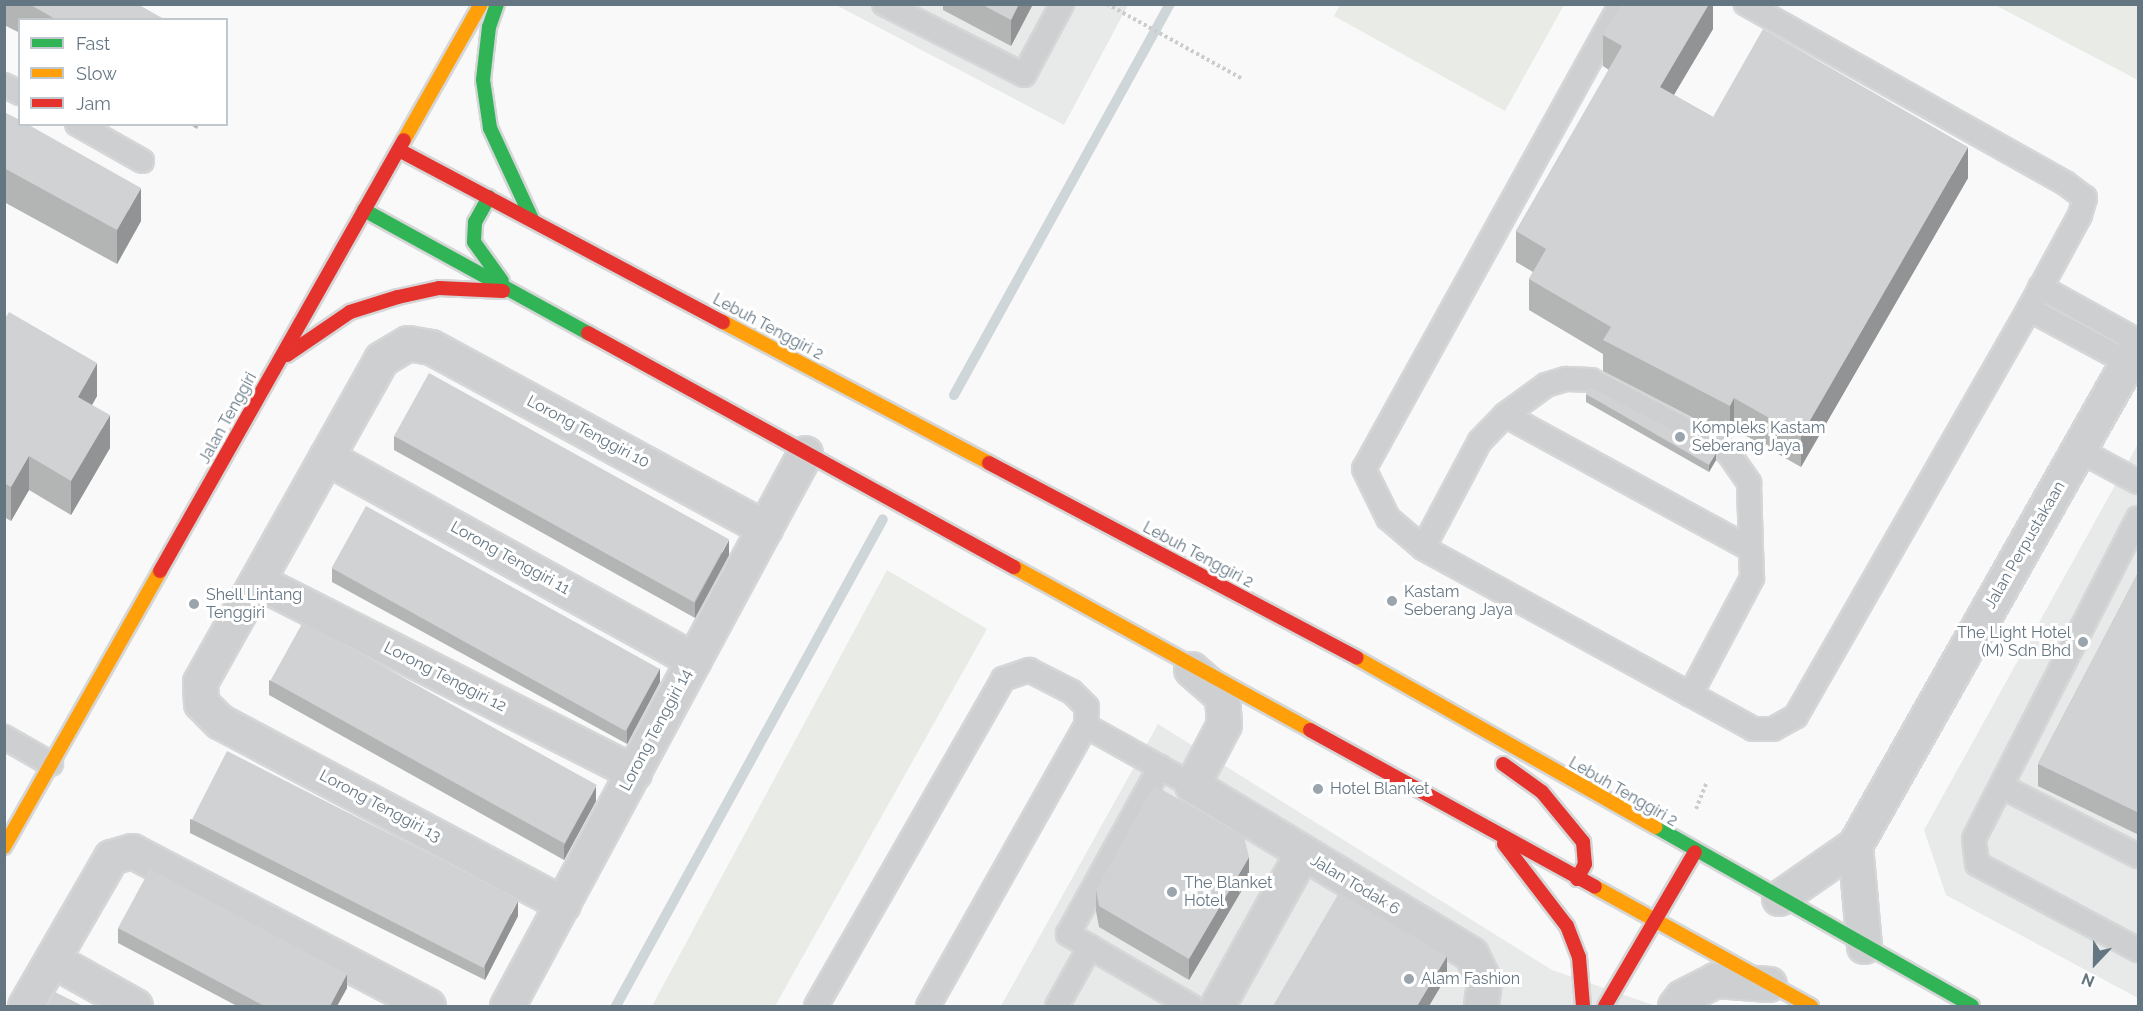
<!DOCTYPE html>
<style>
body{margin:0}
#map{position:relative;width:2143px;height:1011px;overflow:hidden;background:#f9f9f9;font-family:Raleway,sans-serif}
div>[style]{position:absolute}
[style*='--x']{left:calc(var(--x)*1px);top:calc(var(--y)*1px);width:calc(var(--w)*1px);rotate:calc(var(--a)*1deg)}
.built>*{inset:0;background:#e8e9e9}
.green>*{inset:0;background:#e8ebe6}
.stream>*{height:10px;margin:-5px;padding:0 5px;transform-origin:5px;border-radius:5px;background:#ced6d9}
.path>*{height:4px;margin-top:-2px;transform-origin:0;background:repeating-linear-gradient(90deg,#cbcccd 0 3px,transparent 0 6px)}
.roads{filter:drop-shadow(2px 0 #d5d6d7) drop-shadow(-2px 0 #d5d6d7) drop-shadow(0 2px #d5d6d7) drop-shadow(0 -2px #d5d6d7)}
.lane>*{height:22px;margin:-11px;padding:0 11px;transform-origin:11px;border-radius:11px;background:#cecfd0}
.street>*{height:33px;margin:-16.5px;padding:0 16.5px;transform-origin:16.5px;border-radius:16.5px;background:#cecfd0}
.fast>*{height:14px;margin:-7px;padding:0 7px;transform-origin:7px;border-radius:7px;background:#30b455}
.slow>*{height:14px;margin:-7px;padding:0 7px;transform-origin:7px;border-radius:7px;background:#ff9f0a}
.jam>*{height:14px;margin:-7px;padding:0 7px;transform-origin:7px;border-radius:7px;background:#e5322d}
.wall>*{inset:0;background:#b3b5b5}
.shaded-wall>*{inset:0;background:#929394}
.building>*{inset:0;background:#d0d2d3;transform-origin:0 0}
.dots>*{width:16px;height:16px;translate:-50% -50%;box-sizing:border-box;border:3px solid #fff;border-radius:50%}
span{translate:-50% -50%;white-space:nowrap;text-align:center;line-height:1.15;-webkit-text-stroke:6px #fff;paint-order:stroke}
.street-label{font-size:16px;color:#657683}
.poi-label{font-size:16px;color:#657683}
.left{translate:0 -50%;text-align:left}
.right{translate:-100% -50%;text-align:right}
.frame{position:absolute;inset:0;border:6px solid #657683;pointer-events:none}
.legend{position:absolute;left:18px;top:18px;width:210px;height:108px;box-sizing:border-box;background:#fff;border:2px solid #c1c8cd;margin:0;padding:8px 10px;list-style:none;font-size:18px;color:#657683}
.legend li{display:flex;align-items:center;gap:12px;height:30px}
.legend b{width:30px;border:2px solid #c1c8cd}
.north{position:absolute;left:2065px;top:933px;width:60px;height:60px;-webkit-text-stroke:4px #fff;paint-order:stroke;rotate:202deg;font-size:16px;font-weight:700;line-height:24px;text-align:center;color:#657683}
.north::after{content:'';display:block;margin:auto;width:21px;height:27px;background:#657683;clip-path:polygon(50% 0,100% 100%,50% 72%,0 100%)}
</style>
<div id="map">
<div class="built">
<div style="clip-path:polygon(836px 5px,1128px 5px,1064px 125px)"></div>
<div style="clip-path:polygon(2138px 444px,2138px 998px,1946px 895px,1924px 830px)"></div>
<div style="clip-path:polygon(1158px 724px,1552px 970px,1656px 1006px,1001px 1006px)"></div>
</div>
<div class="green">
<div style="clip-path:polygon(1340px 5px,1340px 4px,1564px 5px,1505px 111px,1334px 16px)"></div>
<div style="clip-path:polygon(1995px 5px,2138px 5px,2138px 80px)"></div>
<div style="clip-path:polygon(887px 570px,987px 629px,775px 1006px,652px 1006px)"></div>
</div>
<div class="stream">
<div style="--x:954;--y:395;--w:447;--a:-61.1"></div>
<div style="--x:616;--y:1006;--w:555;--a:-61.27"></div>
</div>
<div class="path">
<div style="--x:1107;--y:4;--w:155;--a:28.9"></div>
<div style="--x:1696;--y:809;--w:29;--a:-68"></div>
</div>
<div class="roads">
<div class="lane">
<div style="--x:884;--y:4;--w:157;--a:26.9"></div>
<div style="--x:1024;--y:75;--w:81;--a:-61.8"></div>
<div style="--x:1621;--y:4;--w:531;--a:118.93"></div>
<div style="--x:1364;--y:469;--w:55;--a:63.9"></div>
<div style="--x:1388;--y:518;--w:46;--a:40.6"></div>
<div style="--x:1423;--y:548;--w:376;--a:28.7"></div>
<div style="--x:1753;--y:729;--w:20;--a:0"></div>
<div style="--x:1773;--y:729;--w:26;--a:-29"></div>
<div style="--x:1796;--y:716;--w:469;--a:-60.2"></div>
<div style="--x:2029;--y:309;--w:107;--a:-61.5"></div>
<div style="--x:2080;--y:215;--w:18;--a:-74"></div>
<div style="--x:2085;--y:198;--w:25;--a:-143"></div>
<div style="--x:2065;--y:183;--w:366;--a:-150.7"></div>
<div style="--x:4;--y:85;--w:18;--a:27"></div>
<div style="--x:77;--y:124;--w:75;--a:29.6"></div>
<div style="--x:2040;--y:287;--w:112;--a:28.9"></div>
<div style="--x:2029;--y:309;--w:114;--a:28.4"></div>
<div style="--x:1505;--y:415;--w:51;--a:-36.2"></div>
<div style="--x:1546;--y:385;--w:21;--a:-17"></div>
<div style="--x:1566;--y:379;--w:25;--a:2"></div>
<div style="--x:1591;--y:380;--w:153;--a:27.6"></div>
<div style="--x:1727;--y:451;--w:39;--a:55"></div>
<div style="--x:1749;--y:483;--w:66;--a:88.3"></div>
<div style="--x:2079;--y:450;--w:67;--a:28.5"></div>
<div style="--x:2138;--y:518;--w:360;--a:117.1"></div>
<div style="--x:1974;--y:839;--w:25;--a:83"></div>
<div style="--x:1977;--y:864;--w:183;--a:28.1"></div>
<div style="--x:1423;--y:548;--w:121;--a:-62"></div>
<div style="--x:1480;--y:441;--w:36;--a:-46"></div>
<div style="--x:1505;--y:415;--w:280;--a:28.6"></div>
<div style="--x:1751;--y:549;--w:29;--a:88"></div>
<div style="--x:1752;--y:578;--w:132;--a:117.9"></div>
<div style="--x:4;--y:737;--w:54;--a:29.9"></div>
<div style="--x:2001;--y:786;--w:154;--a:27.1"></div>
<div style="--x:1090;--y:947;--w:26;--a:-149"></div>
<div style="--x:1068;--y:934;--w:191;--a:-61.1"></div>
<div style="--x:816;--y:1006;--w:377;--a:-60.2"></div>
<div style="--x:1003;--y:679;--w:28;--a:-19"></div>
<div style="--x:1029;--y:670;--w:48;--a:27.1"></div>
<div style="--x:1072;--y:692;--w:21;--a:45"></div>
<div style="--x:1087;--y:707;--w:19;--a:93"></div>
<div style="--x:928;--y:1006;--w:322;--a:-60.6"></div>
<div style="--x:1086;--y:726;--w:121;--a:29.1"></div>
<div style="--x:1057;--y:1006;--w:68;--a:-60.8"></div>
<div style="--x:1090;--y:947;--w:117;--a:30.3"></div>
</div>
<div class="street">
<div style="--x:326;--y:457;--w:420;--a:28.9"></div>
<div style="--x:257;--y:581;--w:423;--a:26.9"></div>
<div style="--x:1191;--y:669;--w:41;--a:41.1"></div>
<div style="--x:1222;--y:696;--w:28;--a:86"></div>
<div style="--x:1224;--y:724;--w:69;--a:117.7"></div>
<div style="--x:1192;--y:785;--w:326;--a:31.2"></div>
<div style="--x:1471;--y:954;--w:30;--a:64"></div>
<div style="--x:1484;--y:981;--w:25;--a:97"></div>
<div style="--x:1779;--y:898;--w:93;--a:-34.9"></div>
<div style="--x:563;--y:904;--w:388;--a:-152"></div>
<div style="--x:220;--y:722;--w:27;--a:-135"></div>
<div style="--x:201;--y:703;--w:21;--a:-93"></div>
<div style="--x:200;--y:682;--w:370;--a:-60.7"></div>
<div style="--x:381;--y:359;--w:31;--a:-31"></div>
<div style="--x:408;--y:343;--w:23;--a:10"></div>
<div style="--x:431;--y:347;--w:380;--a:28.5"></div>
<div style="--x:1864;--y:946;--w:101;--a:-95.1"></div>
<div style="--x:1855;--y:845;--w:575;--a:-60.54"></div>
<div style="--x:53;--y:960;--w:94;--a:29.3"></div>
<div style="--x:25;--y:1006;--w:172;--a:-60"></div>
<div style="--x:111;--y:857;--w:22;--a:-16"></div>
<div style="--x:132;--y:851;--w:334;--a:27.6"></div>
<div style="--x:507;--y:1006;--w:628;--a:-61.68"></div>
<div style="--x:1217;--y:1006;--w:175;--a:-60.9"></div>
<div style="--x:1675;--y:1006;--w:11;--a:-52"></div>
<div style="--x:1682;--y:997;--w:37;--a:-27"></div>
<div style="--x:1715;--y:980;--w:54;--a:4.2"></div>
</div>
<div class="fast">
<div style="--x:497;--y:4;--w:24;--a:109"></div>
<div style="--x:489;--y:27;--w:53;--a:96.5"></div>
<div style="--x:483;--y:80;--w:49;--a:81.7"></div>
<div style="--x:490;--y:128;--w:102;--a:65.2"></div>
<div style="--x:489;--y:197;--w:29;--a:119"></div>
<div style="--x:475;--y:222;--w:20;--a:93"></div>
<div style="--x:474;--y:242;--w:48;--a:54.3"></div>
<div style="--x:364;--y:210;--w:256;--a:28.8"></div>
<div style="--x:1656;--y:827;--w:363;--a:29.5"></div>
</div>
<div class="slow">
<div style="--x:404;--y:140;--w:156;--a:-60.5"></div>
<div style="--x:723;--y:322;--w:301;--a:27.9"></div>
<div style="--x:1014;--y:567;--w:338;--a:28.8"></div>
<div style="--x:1357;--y:658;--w:343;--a:29.5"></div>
<div style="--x:4;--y:847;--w:317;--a:-60.5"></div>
<div style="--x:1595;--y:887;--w:247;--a:28.9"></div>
</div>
<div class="jam">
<div style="--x:399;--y:150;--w:367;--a:28"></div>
<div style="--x:588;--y:333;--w:486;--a:28.8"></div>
<div style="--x:287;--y:355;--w:76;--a:-34.3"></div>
<div style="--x:350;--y:312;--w:50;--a:-17.4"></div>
<div style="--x:398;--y:297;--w:42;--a:-12.4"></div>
<div style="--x:439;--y:288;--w:64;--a:2.7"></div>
<div style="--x:989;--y:463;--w:416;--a:27.9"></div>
<div style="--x:160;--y:571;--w:495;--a:-60.5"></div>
<div style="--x:1310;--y:730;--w:325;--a:28.8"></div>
<div style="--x:1503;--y:764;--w:48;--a:35.7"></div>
<div style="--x:1542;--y:792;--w:65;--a:50.6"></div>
<div style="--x:1583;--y:842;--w:22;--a:85"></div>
<div style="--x:1585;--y:864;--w:17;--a:118"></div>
<div style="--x:1504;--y:844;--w:103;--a:52.5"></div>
<div style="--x:1567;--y:926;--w:33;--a:69"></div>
<div style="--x:1579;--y:957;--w:49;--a:85.3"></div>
<div style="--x:1605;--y:1006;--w:178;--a:-59.7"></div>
</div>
</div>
<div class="wall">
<div style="clip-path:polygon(4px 4px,137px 4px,165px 20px,20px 20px,20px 33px,4px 25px)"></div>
<div style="clip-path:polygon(943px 4px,1033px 4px,1011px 46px,943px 10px)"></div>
<div style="clip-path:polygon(1713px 4px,1713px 29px,1674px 95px,1713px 117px,1968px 178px,1801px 467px,1734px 429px,1730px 437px,1603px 371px,1603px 354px,1529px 310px,1529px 279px,1533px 272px,1516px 262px,1516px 231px,1609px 70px,1603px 66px,1603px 35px)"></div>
<div style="clip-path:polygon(4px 112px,141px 221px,117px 264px,4px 202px)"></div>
<div style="clip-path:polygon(189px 124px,199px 124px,197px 129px)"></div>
<div style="clip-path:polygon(4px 320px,97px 396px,92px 405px,110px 448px,71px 515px,29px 490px,11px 521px,4px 517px)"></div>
<div style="clip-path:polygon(1586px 394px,1716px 460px,1709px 472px,1586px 402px)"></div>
<div style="clip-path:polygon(394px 436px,729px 555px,695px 618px,394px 450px)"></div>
<div style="clip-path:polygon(332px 568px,660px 682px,627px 744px,332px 582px)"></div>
<div style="clip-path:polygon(2139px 571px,2139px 835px,2038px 786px,2038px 764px)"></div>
<div style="clip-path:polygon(269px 680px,596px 801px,564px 860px,269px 695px)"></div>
<div style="clip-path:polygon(190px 819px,518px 916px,485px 980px,190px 833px)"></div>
<div style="clip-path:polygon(1249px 878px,1189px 980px,1099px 927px,1096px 911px,1096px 890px)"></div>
<div style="clip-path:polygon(118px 928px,347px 988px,337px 1006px,237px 1006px,118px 943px)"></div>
</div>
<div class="shaded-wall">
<div style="clip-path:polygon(1019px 4px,1033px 4px,1011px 46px,1011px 20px)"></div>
<div style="clip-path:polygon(1709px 4px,1713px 4px,1713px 29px,1660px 118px,1660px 87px)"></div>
<div style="clip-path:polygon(1968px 147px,1968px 178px,1801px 467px,1801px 436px)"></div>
<div style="clip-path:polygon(141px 188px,141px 221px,117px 264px,117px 230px)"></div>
<div style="clip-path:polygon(97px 363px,97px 396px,78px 430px,78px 397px)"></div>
<div style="clip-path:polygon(1734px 398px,1734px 429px,1730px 437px,1730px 406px)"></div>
<div style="clip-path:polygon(110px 415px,110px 448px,71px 515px,71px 481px)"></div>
<div style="clip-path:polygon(1716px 453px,1716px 460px,1709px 472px,1709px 465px)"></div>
<div style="clip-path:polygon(29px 456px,29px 490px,11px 521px,11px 487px)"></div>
<div style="clip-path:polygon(729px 540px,729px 555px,695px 618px,695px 603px)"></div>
<div style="clip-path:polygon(660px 668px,660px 682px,627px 744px,627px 730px)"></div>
<div style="clip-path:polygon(596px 786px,596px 801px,564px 860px,564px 846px)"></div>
<div style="clip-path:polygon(1249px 857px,1249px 878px,1189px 980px,1189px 959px)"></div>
<div style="clip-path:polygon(518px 901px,518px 916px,485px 980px,485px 965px)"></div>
<div style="clip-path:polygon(1447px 956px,1447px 976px,1429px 1006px,1417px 1006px)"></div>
<div style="clip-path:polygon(347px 974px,347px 988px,337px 1006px,330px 1006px)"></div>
</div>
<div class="building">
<div style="clip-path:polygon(29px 4px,137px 4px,165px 20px,57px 20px)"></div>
<div style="clip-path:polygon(981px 4px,1019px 4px,1011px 20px)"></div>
<div style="clip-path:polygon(1621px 4px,1709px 4px,1660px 87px,1713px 117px,1763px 29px,1968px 147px,1801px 436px,1734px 398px,1730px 406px,1603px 340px,1611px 327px,1529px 279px,1546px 249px,1516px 231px,1622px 46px,1603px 35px)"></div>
<div style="clip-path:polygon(4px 112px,20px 120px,20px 124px,27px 124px,141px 188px,117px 230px,4px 168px)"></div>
<div style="clip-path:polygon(9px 312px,97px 363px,78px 397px,110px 415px,71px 481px,29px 456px,11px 487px,4px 483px,4px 320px)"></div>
<div style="left:429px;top:373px;width:343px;height:72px;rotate:29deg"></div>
<div style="clip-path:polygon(1590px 387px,1716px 453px,1709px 465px,1586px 394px)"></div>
<div style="left:366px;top:506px;width:336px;height:71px;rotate:29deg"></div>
<div style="clip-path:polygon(2139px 571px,2139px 813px,2038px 764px)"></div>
<div style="left:303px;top:622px;width:336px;height:67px;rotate:29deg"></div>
<div style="left:227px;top:751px;width:327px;height:77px;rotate:27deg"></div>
<div style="clip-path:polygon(1154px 785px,1244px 837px,1249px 857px,1189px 959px,1099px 906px,1096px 890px)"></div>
<div style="clip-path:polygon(150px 869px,347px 974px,330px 1006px,264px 1006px,118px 928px)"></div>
<div style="clip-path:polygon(1339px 893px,1447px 956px,1417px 1006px,1273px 1006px)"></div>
<div style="clip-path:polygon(55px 992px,83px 1006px,47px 1006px)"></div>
</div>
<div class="dots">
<div style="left:1680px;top:437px;background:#99a4ac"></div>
<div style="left:1392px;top:601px;background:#99a4ac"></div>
<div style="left:194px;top:604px;background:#99a4ac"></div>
<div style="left:2083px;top:642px;background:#99a4ac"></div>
<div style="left:1318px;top:789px;background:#99a4ac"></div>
<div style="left:1172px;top:892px;background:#99a4ac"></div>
<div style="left:1409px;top:979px;background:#99a4ac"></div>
</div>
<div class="street-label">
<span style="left:768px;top:327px;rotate:28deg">Lebuh Tenggiri 2</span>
<span style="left:228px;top:418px;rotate:-61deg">Jalan Tenggiri</span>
<span style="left:588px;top:432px;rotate:28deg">Lorong Tenggiri 10</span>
<span style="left:2025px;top:545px;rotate:-60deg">Jalan Perpustakaan</span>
<span style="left:1198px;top:555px;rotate:28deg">Lebuh Tenggiri 2</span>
<span style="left:510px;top:558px;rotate:29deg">Lorong Tenggiri 11</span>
<span style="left:445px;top:677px;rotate:27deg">Lorong Tenggiri 12</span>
<span style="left:656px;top:730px;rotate:-62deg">Lorong Tenggiri 14</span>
<span style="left:1623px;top:792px;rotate:30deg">Lebuh Tenggiri 2</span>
<span style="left:380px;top:806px;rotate:28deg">Lorong Tenggiri 13</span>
<span style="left:1355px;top:885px;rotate:31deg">Jalan Todak 6</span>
</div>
<div class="poi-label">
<span class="left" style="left:1692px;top:437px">Kompleks Kastam<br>Seberang Jaya</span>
<span class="left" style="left:1404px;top:601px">Kastam<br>Seberang Jaya</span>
<span class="left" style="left:206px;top:604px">Shell Lintang<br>Tenggiri</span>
<span class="right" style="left:2071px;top:642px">The Light Hotel<br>(M) Sdn Bhd</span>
<span class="left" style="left:1330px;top:789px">Hotel Blanket</span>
<span class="left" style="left:1184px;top:892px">The Blanket<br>Hotel</span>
<span class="left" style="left:1421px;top:979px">Alam Fashion</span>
</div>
<div class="frame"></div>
<ul class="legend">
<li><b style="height:8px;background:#30b455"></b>Fast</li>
<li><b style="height:8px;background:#ff9f0a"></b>Slow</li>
<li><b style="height:8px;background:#e5322d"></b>Jam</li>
</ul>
<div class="north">N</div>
</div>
